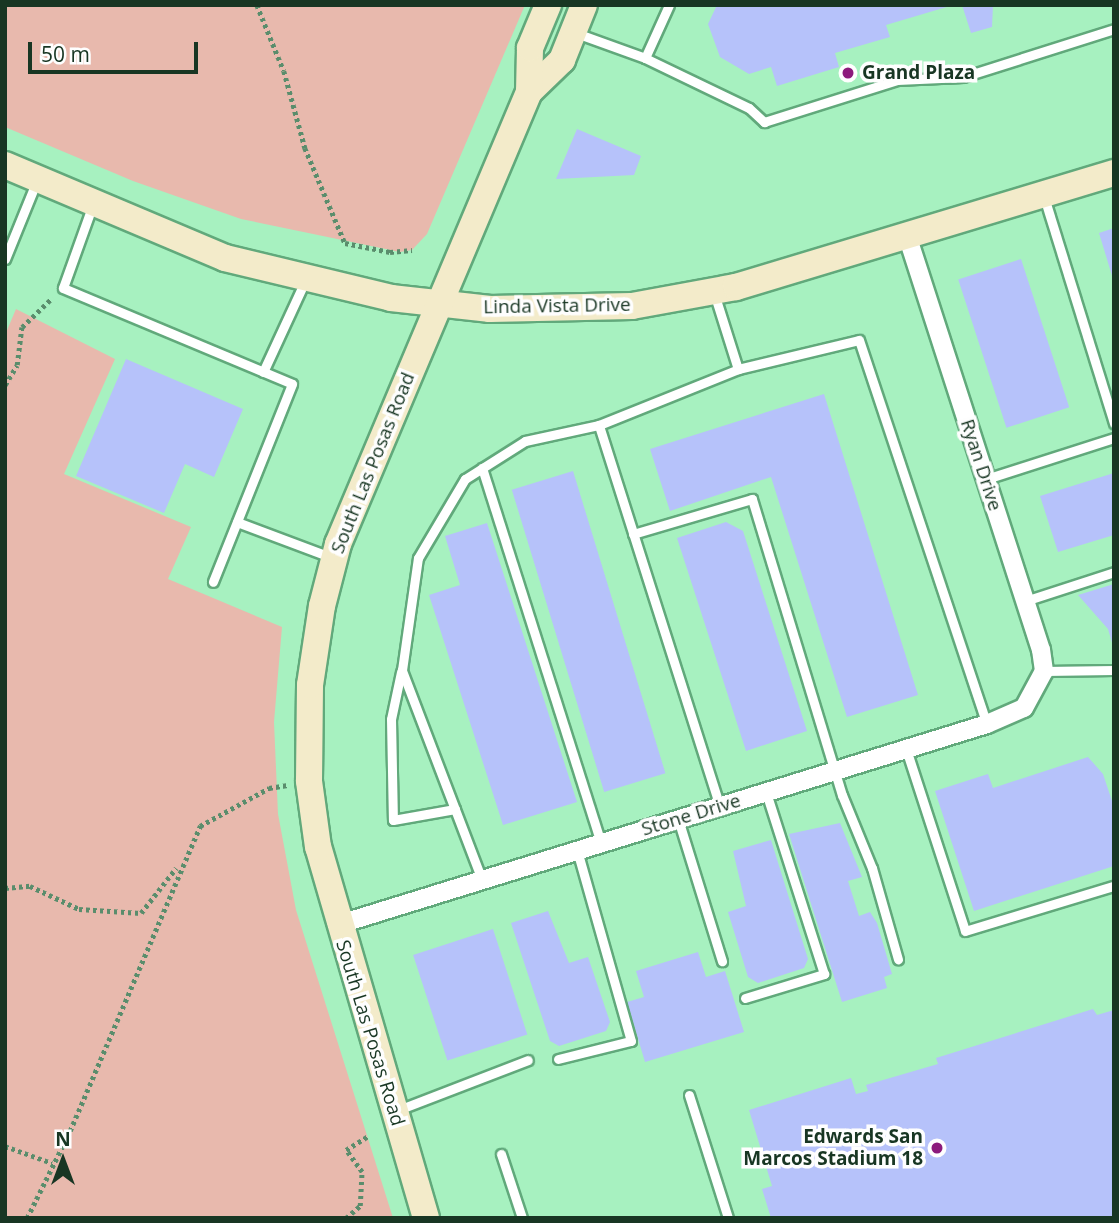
<!DOCTYPE html>
<style>
body{margin:0}
#map{position:relative;width:1119px;height:1223px;overflow:hidden;background:#a7f1c0;font-family:"Open Sans",sans-serif}
div>[style]{position:absolute}
[style*='--x']{left:calc(var(--x)*1px);top:calc(var(--y)*1px);width:calc(var(--w)*1px);rotate:calc(var(--a)*1deg)}
.green>*{inset:0;background:#e8b9ad}
.building>*{inset:0;background:#b6c2fa;transform-origin:0 0}
.path>*{height:4.5px;margin-top:-2.25px;transform-origin:0;background:repeating-linear-gradient(90deg,#5a8d6c 0 3.5px,transparent 0 7px)}
.roads{filter:drop-shadow(2px 0 #61a97b) drop-shadow(-2px 0 #61a97b) drop-shadow(0 2px #61a97b) drop-shadow(0 -2px #61a97b)}
.service>*{height:9px;margin:-4.5px;padding:0 4.5px;transform-origin:4.5px;border-radius:4.5px;background:#fff}
.minor>*{height:18px;margin:-9px;padding:0 9px;transform-origin:9px;border-radius:9px;background:#fff}
.secondary>*{height:26px;margin:-13px;padding:0 13px;transform-origin:13px;border-radius:13px;background:#f3ebca}
.dots>*{width:19px;height:19px;translate:-50% -50%;box-sizing:border-box;border:4px solid #fefefe;border-radius:50%}
span{translate:-50% -50%;white-space:nowrap;text-align:center;line-height:1.15;-webkit-text-stroke:7px #fefefe;paint-order:stroke}
.poi-label{font-size:19px;color:#183623;font-weight:700}
.left{translate:0 -50%;text-align:left}
.right{translate:-100% -50%;text-align:right}
.street-label{font-size:19px;color:#183623}
.frame{position:absolute;inset:0;border:7px solid #183623;pointer-events:none}
.north{position:absolute;left:28px;top:1125px;width:70px;height:70px;-webkit-text-stroke:5px #fefefe;paint-order:stroke;rotate:0deg;font-size:19px;font-weight:700;line-height:28px;text-align:center;color:#183623}
.north::after{content:'';display:block;margin:auto;width:24px;height:32px;background:#183623;clip-path:polygon(50% 0,100% 100%,50% 72%,0 100%)}
.scale{position:absolute;left:28px;top:42px;width:170px;height:32px;box-sizing:border-box;border:4px solid #183623;border-top:0;padding-left:9px;font-size:21px;line-height:24px;white-space:nowrap;color:#183623;-webkit-text-stroke:5px #fefefe;paint-order:stroke}
</style>
<div id="map">
<div class="green">
<div style="clip-path:polygon(5px 5px,525px 5px,427px 234px,412px 250px,400px 252px,241px 219px,133px 181px,5px 127px)"></div>
<div style="clip-path:polygon(16px 309px,115px 359px,64px 474px,191px 527px,168px 579px,282px 627px,274px 722px,278px 814px,296px 910px,393px 1218px,5px 1218px,5px 335px)"></div>
</div>
<div class="building">
<div style="clip-path:polygon(717px 5px,950px 5px,950px 6px,886px 25px,890px 37px,835px 53px,839px 67px,777px 86px,771px 67px,749px 74px,720px 57px,708px 24px)"></div>
<div style="clip-path:polygon(962px 5px,993px 5px,992px 27px,971px 33px)"></div>
<div style="clip-path:polygon(577px 129px,641px 156px,634px 175px,556px 179px)"></div>
<div style="clip-path:polygon(1114px 228px,1114px 279px,1113px 279px,1099px 233px)"></div>
<div style="left:1021px;top:259px;width:156px;height:66px;rotate:72deg"></div>
<div style="clip-path:polygon(126px 359px,243px 409px,214px 477px,185px 464px,164px 513px,76px 476px)"></div>
<div style="clip-path:polygon(824px 394px,918px 695px,847px 717px,771px 477px,670px 511px,650px 449px)"></div>
<div style="left:573px;top:471px;width:316px;height:64px;rotate:73deg"></div>
<div style="clip-path:polygon(1114px 473px,1114px 535px,1058px 552px,1040px 496px)"></div>
<div style="clip-path:polygon(726px 522px,743px 531px,807px 731px,746px 751px,677px 538px)"></div>
<div style="clip-path:polygon(487px 523px,577px 802px,503px 825px,429px 595px,460px 585px,445px 536px)"></div>
<div style="clip-path:polygon(1114px 584px,1114px 646px,1113px 646px,1108px 629px,1078px 595px)"></div>
<div style="clip-path:polygon(1088px 757px,1103px 774px,1114px 807px,1114px 866px,974px 911px,935px 791px,988px 774px,993px 788px)"></div>
<div style="clip-path:polygon(840px 823px,862px 877px,848px 881px,859px 916px,870px 912px,877px 923px,892px 974px,884px 977px,887px 988px,842px 1002px,789px 834px)"></div>
<div style="clip-path:polygon(771px 840px,808px 959px,804px 968px,758px 983px,748px 977px,728px 912px,746px 906px,733px 851px)"></div>
<div style="clip-path:polygon(548px 911px,569px 963px,588px 957px,610px 1022px,606px 1031px,559px 1046px,550px 1041px,511px 923px)"></div>
<div style="left:493px;top:929px;width:111px;height:84px;rotate:72deg"></div>
<div style="clip-path:polygon(698px 952px,706px 977px,725px 971px,744px 1032px,645px 1062px,627px 1002px,644px 997px,636px 971px)"></div>
<div style="clip-path:polygon(1093px 1009px,1097px 1015px,1114px 1010px,1114px 1218px,771px 1218px,762px 1189px,772px 1186px,749px 1110px,851px 1078px,856px 1094px,868px 1091px,866px 1085px,938px 1064px,936px 1058px)"></div>
</div>
<div class="path">
<div style="--x:257;--y:5;--w:71;--a:67.8"></div>
<div style="--x:284;--y:71;--w:80;--a:74.7"></div>
<div style="--x:305;--y:148;--w:103;--a:67.2"></div>
<div style="--x:345;--y:243;--w:46;--a:11.3"></div>
<div style="--x:390;--y:252;--w:22;--a:-5"></div>
<div style="--x:5;--y:385;--w:23;--a:-59"></div>
<div style="--x:17;--y:365;--w:38;--a:-83"></div>
<div style="--x:22;--y:327;--w:42;--a:-44"></div>
<div style="--x:5;--y:888;--w:25;--a:-5"></div>
<div style="--x:30;--y:886;--w:54;--a:25.1"></div>
<div style="--x:79;--y:909;--w:62;--a:3.7"></div>
<div style="--x:141;--y:913;--w:57;--a:-52.1"></div>
<div style="--x:5;--y:1146;--w:50;--a:19.9"></div>
<div style="--x:27;--y:1218;--w:97;--a:-63.7"></div>
<div style="--x:70;--y:1131;--w:332;--a:-66.9"></div>
<div style="--x:200;--y:826;--w:79;--a:-28.8"></div>
<div style="--x:269;--y:788;--w:19;--a:-9"></div>
<div style="--x:346;--y:1218;--w:18;--a:-41"></div>
<div style="--x:360;--y:1206;--w:34;--a:-87"></div>
<div style="--x:362;--y:1172;--w:27;--a:-126"></div>
<div style="--x:346;--y:1150;--w:25;--a:-32"></div>
</div>
<div class="roads">
<div class="service">
<div style="--x:576;--y:33;--w:73;--a:19.9"></div>
<div style="--x:645;--y:58;--w:115;--a:25.7"></div>
<div style="--x:749;--y:108;--w:21;--a:43"></div>
<div style="--x:764;--y:122;--w:139;--a:-17.5"></div>
<div style="--x:897;--y:80;--w:66;--a:-2.6"></div>
<div style="--x:963;--y:77;--w:158;--a:-17.6"></div>
<div style="--x:645;--y:58;--w:58;--a:-65.6"></div>
<div style="--x:1044;--y:197;--w:237;--a:72.8"></div>
<div style="--x:93;--y:204;--w:89;--a:109.7"></div>
<div style="--x:63;--y:288;--w:248;--a:22.7"></div>
<div style="--x:292;--y:384;--w:213;--a:111.8"></div>
<div style="--x:5;--y:259;--w:85;--a:-67.9"></div>
<div style="--x:714;--y:293;--w:80;--a:72.5"></div>
<div style="--x:738;--y:369;--w:124;--a:-13.5"></div>
<div style="--x:859;--y:340;--w:405;--a:71.6"></div>
<div style="--x:263;--y:372;--w:100;--a:-65.2"></div>
<div style="--x:482;--y:468;--w:393;--a:72.4"></div>
<div style="--x:986;--y:479;--w:134;--a:-17.8"></div>
<div style="--x:237;--y:522;--w:99;--a:20.6"></div>
<div style="--x:633;--y:534;--w:124;--a:-16.4"></div>
<div style="--x:752;--y:499;--w:309;--a:73.1"></div>
<div style="--x:842;--y:795;--w:79;--a:67.7"></div>
<div style="--x:872;--y:868;--w:95;--a:74.1"></div>
<div style="--x:1025;--y:601;--w:94;--a:-18"></div>
<div style="--x:1044;--y:671;--w:70;--a:-0.8"></div>
<div style="--x:401;--y:672;--w:48;--a:102"></div>
<div style="--x:391;--y:719;--w:101;--a:88.9"></div>
<div style="--x:393;--y:820;--w:63;--a:-10.1"></div>
<div style="--x:906;--y:749;--w:191;--a:72"></div>
<div style="--x:965;--y:931;--w:155;--a:-16.9"></div>
<div style="--x:720;--y:807;--w:401;--a:-107.6"></div>
<div style="--x:599;--y:425;--w:150;--a:-21.9"></div>
<div style="--x:678;--y:819;--w:149;--a:72.8"></div>
<div style="--x:482;--y:880;--w:225;--a:-110.9"></div>
<div style="--x:402;--y:670;--w:113;--a:-81.9"></div>
<div style="--x:418;--y:558;--w:92;--a:-59.3"></div>
<div style="--x:465;--y:479;--w:71;--a:-32.3"></div>
<div style="--x:525;--y:441;--w:76;--a:-12.2"></div>
<div style="--x:745;--y:998;--w:83;--a:-16.9"></div>
<div style="--x:824;--y:974;--w:191;--a:-107.7"></div>
<div style="--x:558;--y:1059;--w:75;--a:-13.9"></div>
<div style="--x:631;--y:1041;--w:198;--a:-105.8"></div>
<div style="--x:689;--y:1095;--w:129;--a:72.4"></div>
<div style="--x:398;--y:1110;--w:139;--a:-21"></div>
<div style="--x:501;--y:1154;--w:67;--a:71.8"></div>
</div>
<div class="minor">
<div style="--x:337;--y:925;--w:680;--a:-17.18"></div>
<div style="--x:987;--y:724;--w:40;--a:-23.4"></div>
<div style="--x:1024;--y:708;--w:42;--a:-61.6"></div>
<div style="--x:1044;--y:671;--w:21;--a:-98"></div>
<div style="--x:1041;--y:650;--w:433;--a:-107.9"></div>
</div>
<div class="secondary">
<div style="--x:529;--y:92;--w:46;--a:-44.1"></div>
<div style="--x:562;--y:60;--w:59;--a:-68.2"></div>
<div style="--x:5;--y:165;--w:239;--a:22.9"></div>
<div style="--x:225;--y:258;--w:171;--a:13.5"></div>
<div style="--x:391;--y:298;--w:100;--a:6.3"></div>
<div style="--x:490;--y:309;--w:142;--a:-1.2"></div>
<div style="--x:632;--y:306;--w:106;--a:-10.4"></div>
<div style="--x:736;--y:287;--w:395;--a:-16.8"></div>
<div style="--x:426;--y:1218;--w:386;--a:-106.2"></div>
<div style="--x:318;--y:847;--w:67;--a:-97.8"></div>
<div style="--x:309;--y:781;--w:96;--a:-89.4"></div>
<div style="--x:310;--y:685;--w:80;--a:-81.4"></div>
<div style="--x:322;--y:606;--w:64;--a:-75.5"></div>
<div style="--x:338;--y:544;--w:491;--a:-67.1"></div>
<div style="--x:529;--y:92;--w:44;--a:-88.7"></div>
<div style="--x:530;--y:48;--w:47;--a:-67.3"></div>
</div>
</div>
<div class="dots">
<div style="left:848px;top:73px;background:#8c1a7c"></div>
<div style="left:937px;top:1148px;background:#8c1a7c"></div>
</div>
<div class="poi-label">
<span class="left" style="left:862px;top:73px">Grand Plaza</span>
<span class="right" style="left:923px;top:1148px">Edwards San<br>Marcos Stadium 18</span>
</div>
<div class="street-label">
<span style="left:557px;top:306px;rotate:-1deg">Linda Vista Drive</span>
<span style="left:373px;top:463px;rotate:-68deg">South Las Posas Road</span>
<span style="left:981px;top:465px;rotate:72deg">Ryan Drive</span>
<span style="left:691px;top:815px;rotate:-17deg">Stone Drive</span>
<span style="left:370px;top:1033px;rotate:73deg">South Las Posas Road</span>
</div>
<div class="frame"></div>
<div class="north">N</div>
<div class="scale">50 m</div>
</div>
